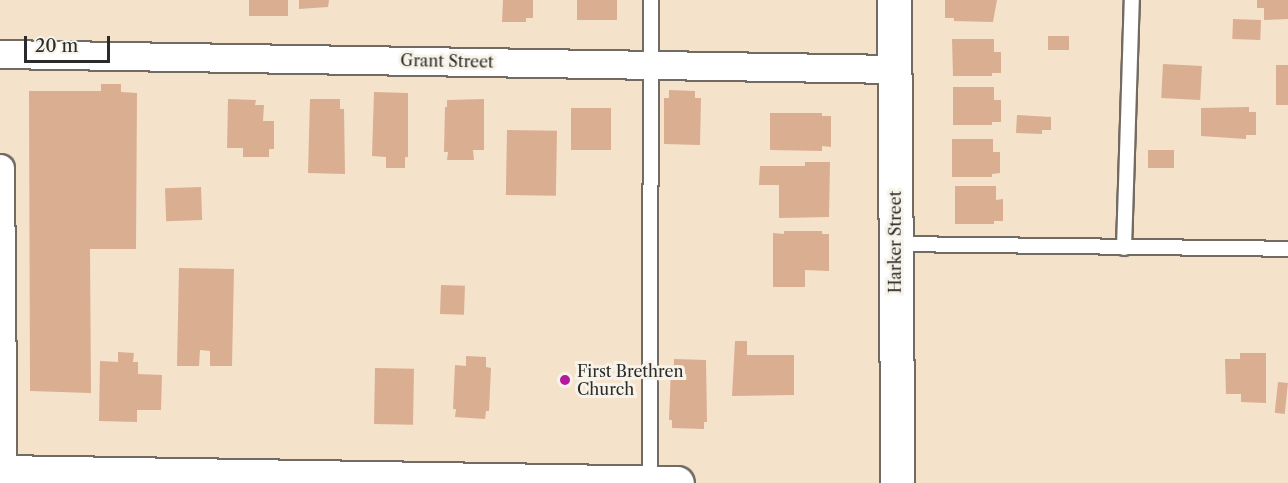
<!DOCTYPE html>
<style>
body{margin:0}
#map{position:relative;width:1288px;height:483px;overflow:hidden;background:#f5e2ca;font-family:"Libre Caslon Text",serif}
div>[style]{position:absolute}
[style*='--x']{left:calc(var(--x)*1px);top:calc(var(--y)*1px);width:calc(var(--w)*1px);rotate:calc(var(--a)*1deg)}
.building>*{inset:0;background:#daae91;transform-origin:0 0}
.roads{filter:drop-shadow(2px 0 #726b63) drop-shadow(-2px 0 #726b63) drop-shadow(0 2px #726b63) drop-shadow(0 -2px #726b63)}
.lane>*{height:14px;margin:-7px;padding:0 7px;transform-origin:7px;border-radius:7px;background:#fff}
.street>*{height:27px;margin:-13.5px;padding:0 13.5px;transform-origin:13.5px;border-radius:13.5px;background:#fff}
.secondary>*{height:33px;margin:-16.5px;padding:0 16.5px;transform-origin:16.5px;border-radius:16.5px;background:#fff}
.dots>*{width:16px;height:16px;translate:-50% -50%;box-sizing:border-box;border:3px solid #f7f3e8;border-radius:50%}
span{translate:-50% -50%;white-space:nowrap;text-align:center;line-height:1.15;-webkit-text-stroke:6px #f7f3e8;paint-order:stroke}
.street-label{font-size:16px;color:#2b2b2b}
.poi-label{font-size:16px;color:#2b2b2b}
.left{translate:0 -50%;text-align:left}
.scale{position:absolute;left:24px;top:36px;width:86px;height:27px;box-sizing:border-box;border:3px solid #2b2b2b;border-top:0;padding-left:8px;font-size:18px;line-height:21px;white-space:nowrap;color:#2b2b2b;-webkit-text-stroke:4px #f7f3e8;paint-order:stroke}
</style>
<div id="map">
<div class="building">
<div style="left:249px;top:0;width:39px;height:16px"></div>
<div style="clip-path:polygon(299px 0,329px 0,328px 7px,299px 9px)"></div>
<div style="clip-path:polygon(503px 0,533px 0,533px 18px,526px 18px,526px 22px,502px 22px)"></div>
<div style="left:577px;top:0;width:40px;height:20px"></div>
<div style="clip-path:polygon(945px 0,997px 0,993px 22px,954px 21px,954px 18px,945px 18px)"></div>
<div style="clip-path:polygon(1257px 0,1288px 0,1288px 19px,1264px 20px,1264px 8px,1257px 8px)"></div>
<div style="left:1233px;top:19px;width:28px;height:20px;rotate:2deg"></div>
<div style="left:1048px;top:36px;width:21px;height:14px"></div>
<div style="clip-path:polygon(952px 39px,994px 39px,994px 52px,1001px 52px,1001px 73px,992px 73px,992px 76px,953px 76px)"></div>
<div style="left:1163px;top:64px;width:39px;height:34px;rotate:3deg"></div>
<div style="left:1276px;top:65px;width:12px;height:40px"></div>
<div style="clip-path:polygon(101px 84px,121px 84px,121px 92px,137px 93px,136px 249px,90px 249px,91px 393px,30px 391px,29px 91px,101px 91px)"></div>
<div style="clip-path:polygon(953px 87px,994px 87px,994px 100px,1001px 100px,1001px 122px,992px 122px,992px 125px,953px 125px)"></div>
<div style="clip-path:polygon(669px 90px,695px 91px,695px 98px,701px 98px,700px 145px,664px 144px,664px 98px,669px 98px)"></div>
<div style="clip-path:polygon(374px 92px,408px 93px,408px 157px,405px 157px,405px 168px,386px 168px,386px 157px,372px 156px)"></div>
<div style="clip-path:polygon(228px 99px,256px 100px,255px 105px,264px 105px,263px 121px,274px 121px,274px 149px,269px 149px,269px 157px,243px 157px,243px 148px,227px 148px)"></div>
<div style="clip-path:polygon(310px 99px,340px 99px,340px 109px,344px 109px,345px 174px,308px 173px)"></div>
<div style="clip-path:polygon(484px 99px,484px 150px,473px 150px,474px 160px,447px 160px,448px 152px,444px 152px,445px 107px,447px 107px,447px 100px)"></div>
<div style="clip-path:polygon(1249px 107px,1249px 112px,1256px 112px,1256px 135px,1246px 135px,1246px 139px,1201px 136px,1201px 108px)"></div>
<div style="left:571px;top:108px;width:40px;height:42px"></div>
<div style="clip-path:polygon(770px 113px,822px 113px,822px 116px,831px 116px,831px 147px,822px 146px,822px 151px,770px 150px)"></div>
<div style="clip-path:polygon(1017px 115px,1051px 117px,1051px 130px,1042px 130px,1042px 134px,1016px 133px)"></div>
<div style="left:507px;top:130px;width:50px;height:65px;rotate:1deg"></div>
<div style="clip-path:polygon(952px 139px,993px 139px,993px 152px,1000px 152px,1000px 173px,992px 174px,992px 177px,952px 177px)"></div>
<div style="left:1148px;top:150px;width:26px;height:18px"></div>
<div style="clip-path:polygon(805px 162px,830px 162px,829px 217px,779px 218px,779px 185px,759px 185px,760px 166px,805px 166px)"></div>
<div style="clip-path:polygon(955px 186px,996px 186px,996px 200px,1003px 199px,1003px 221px,994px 221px,994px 224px,955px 224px)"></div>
<div style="left:201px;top:187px;width:33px;height:36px;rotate:88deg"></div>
<div style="clip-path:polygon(784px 231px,822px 231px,822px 234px,829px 234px,829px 271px,805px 270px,805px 287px,773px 287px,773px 233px,784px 234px)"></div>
<div style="clip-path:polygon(179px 268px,234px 269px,232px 366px,210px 366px,210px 351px,200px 350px,199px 366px,177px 366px)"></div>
<div style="left:441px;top:285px;width:24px;height:29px;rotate:2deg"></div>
<div style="clip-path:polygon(735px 341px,747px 341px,747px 355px,794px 355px,794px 395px,732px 396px)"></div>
<div style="clip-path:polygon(118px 352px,134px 353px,133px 362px,138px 362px,138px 374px,162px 375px,161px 410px,137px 410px,137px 422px,99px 421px,100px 361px,118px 362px)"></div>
<div style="clip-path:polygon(1240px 353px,1266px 353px,1266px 403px,1241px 402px,1241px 394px,1226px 394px,1225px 359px,1240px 359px)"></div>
<div style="clip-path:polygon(466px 356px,486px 357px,486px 367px,491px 368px,489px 411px,486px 411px,485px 419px,455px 417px,456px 409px,453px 409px,455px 365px,466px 366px)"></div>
<div style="clip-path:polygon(674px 359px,706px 360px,707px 422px,704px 422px,704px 429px,672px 428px,672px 420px,669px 420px,671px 367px,674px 367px)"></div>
<div style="left:375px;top:368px;width:39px;height:56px;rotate:1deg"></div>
<div style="left:1278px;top:382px;width:10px;height:31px;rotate:6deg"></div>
</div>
<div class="roads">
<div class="lane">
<div style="--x:895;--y:244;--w:393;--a:0.7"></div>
<div style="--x:1124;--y:248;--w:248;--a:-88.2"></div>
<div style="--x:650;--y:483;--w:483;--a:-89.9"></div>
</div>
<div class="street">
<div style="--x:0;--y:54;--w:895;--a:0.96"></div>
<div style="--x:0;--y:168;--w:315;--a:89.5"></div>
</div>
<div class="secondary">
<div style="--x:894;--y:0;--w:483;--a:89.6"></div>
<div style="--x:0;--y:472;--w:677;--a:0.93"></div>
</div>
</div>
<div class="dots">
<div style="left:565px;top:380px;background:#b5179e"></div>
</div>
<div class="street-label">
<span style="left:447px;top:61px;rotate:1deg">Grant Street</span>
<span style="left:895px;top:242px;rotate:-90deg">Harker Street</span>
</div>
<div class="poi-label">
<span class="left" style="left:577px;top:380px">First Brethren<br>Church</span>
</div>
<div class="scale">20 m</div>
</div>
